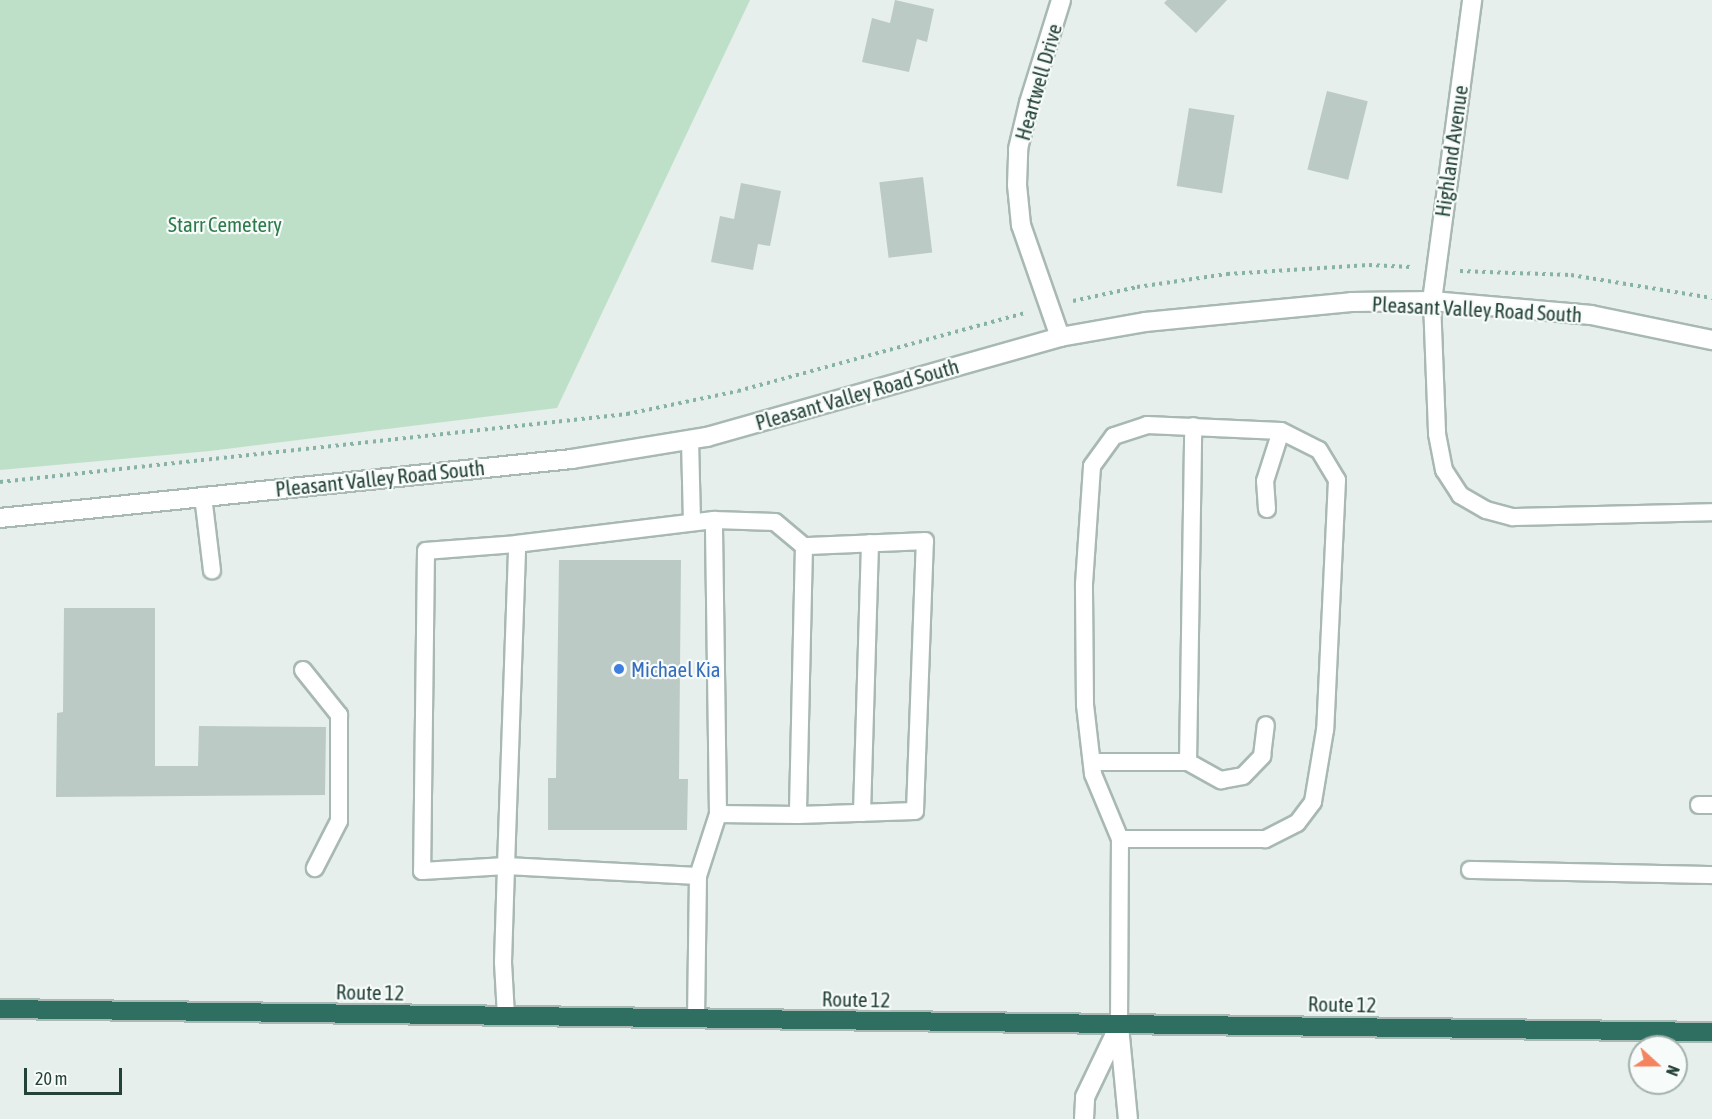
<!DOCTYPE html>
<style>
body{margin:0}
#map{position:relative;width:1712px;height:1119px;overflow:hidden;background:#e6efeb;font-family:"Asap Condensed",sans-serif}
div>[style]{position:absolute}
[style*='--x']{left:calc(var(--x)*1px);top:calc(var(--y)*1px);width:calc(var(--w)*1px);rotate:calc(var(--a)*1deg)}
.green>*{inset:0;background:#bfe0c8}
.building>*{inset:0;background:#bbcac4;transform-origin:0 0}
.path>*{height:4px;margin-top:-2px;transform-origin:0;background:repeating-linear-gradient(90deg,#86b3a5 0 3px,transparent 0 7.5px)}
.roads{filter:drop-shadow(2px 0 #a8b8b2) drop-shadow(-2px 0 #a8b8b2) drop-shadow(0 2px #a8b8b2) drop-shadow(0 -2px #a8b8b2)}
.lane>*{height:16px;margin:-8px;padding:0 8px;transform-origin:8px;border-radius:8px;background:#fff}
.street>*{height:18px;margin:-9px;padding:0 9px;transform-origin:9px;border-radius:9px;background:#fff}
.highway>*{height:18px;margin:-9px;padding:0 9px;transform-origin:9px;border-radius:9px;background:#2f6f62}
.dots>*{width:16px;height:16px;translate:-50% -50%;box-sizing:border-box;border:3px solid #f7fbf9;border-radius:50%}
span{translate:-50% -50%;white-space:nowrap;text-align:center;line-height:1.15;-webkit-text-stroke:4.5px #f7fbf9;paint-order:stroke}
.street-label{font-size:21px;color:#24423a}
.park-label{font-size:21px;color:#2d7a4b}
.shop-label{font-size:21px;color:#366cbe}
.left{translate:0 -50%;text-align:left}
.north{position:absolute;left:1628px;top:1035px;width:60px;height:60px;box-sizing:border-box;background:#f7fbf9;border:2px solid #a3b1ad;border-radius:50%;rotate:111deg;font-size:16px;font-weight:700;line-height:24px;text-align:center;color:#24423a}
.north::after{content:'';display:block;margin:auto;width:21px;height:27px;background:#f4845f;clip-path:polygon(50% 0,100% 100%,50% 72%,0 100%)}
.scale{position:absolute;left:24px;top:1068px;width:98px;height:27px;box-sizing:border-box;border:3px solid #24423a;border-top:0;padding-left:8px;font-size:18px;line-height:21px;white-space:nowrap;color:#24423a;-webkit-text-stroke:4px #f7fbf9;paint-order:stroke}
</style>
<div id="map">
<div class="green">
<div style="clip-path:polygon(0 0,750px 0,557px 408px,210px 451px,0 470px)"></div>
</div>
<div class="building">
<div style="clip-path:polygon(895px 0,934px 9px,927px 42px,917px 39px,909px 72px,862px 62px,872px 18px,890px 23px)"></div>
<div style="clip-path:polygon(1167px 0,1227px 0,1196px 33px,1164px 3px)"></div>
<div style="left:1327px;top:91px;width:42px;height:81px;rotate:14deg"></div>
<div style="left:1189px;top:108px;width:46px;height:79px;rotate:9deg"></div>
<div style="left:923px;top:177px;width:76px;height:44px;rotate:83deg"></div>
<div style="clip-path:polygon(741px 183px,781px 191px,770px 246px,758px 244px,753px 270px,711px 262px,720px 216px,734px 219px)"></div>
<div style="clip-path:polygon(559px 560px,681px 560px,679px 779px,688px 779px,687px 830px,548px 830px,548px 778px,556px 778px)"></div>
<div style="clip-path:polygon(64px 608px,155px 608px,155px 766px,198px 766px,199px 726px,326px 727px,325px 795px,56px 797px,57px 713px,63px 712px)"></div>
</div>
<div class="path">
<div style="--x:1460;--y:271;--w:111;--a:2.1"></div>
<div style="--x:1571;--y:275;--w:143;--a:9.3"></div>
<div style="--x:1073;--y:301;--w:66;--a:-12.3"></div>
<div style="--x:1137;--y:287;--w:91;--a:-8.2"></div>
<div style="--x:1227;--y:274;--w:142;--a:-3.6"></div>
<div style="--x:1369;--y:265;--w:42;--a:2.7"></div>
<div style="--x:0;--y:482;--w:631;--a:-6.19"></div>
<div style="--x:627;--y:414;--w:113;--a:-11.7"></div>
<div style="--x:738;--y:391;--w:297;--a:-15.2"></div>
</div>
<div class="roads">
<div class="lane">
<div style="--x:1432;--y:301;--w:133;--a:87.8"></div>
<div style="--x:1437;--y:434;--w:37;--a:79"></div>
<div style="--x:1444;--y:470;--w:30;--a:57"></div>
<div style="--x:1460;--y:495;--w:30;--a:30"></div>
<div style="--x:1486;--y:510;--w:28;--a:15"></div>
<div style="--x:1513;--y:517;--w:199;--a:-1.4"></div>
<div style="--x:690;--y:440;--w:82;--a:88.6"></div>
<div style="--x:203;--y:496;--w:75;--a:83.1"></div>
<div style="--x:1267;--y:509;--w:28;--a:-94"></div>
<div style="--x:1265;--y:481;--w:52;--a:-72.3"></div>
<div style="--x:714;--y:520;--w:61;--a:1.9"></div>
<div style="--x:775;--y:522;--w:38;--a:40"></div>
<div style="--x:303;--y:670;--w:58;--a:51.3"></div>
<div style="--x:339;--y:715;--w:106;--a:90"></div>
<div style="--x:339;--y:821;--w:53;--a:117.1"></div>
<div style="--x:1092;--y:762;--w:96;--a:0"></div>
<div style="--x:1188;--y:762;--w:336;--a:-89.1"></div>
<div style="--x:1188;--y:762;--w:38;--a:29"></div>
<div style="--x:1221;--y:780;--w:22;--a:-10"></div>
<div style="--x:1243;--y:776;--w:28;--a:-46"></div>
<div style="--x:1262;--y:756;--w:31;--a:-83"></div>
<div style="--x:1699;--y:805;--w:13;--a:0"></div>
<div style="--x:862;--y:813;--w:270;--a:-88.3"></div>
<div style="--x:718;--y:814;--w:80;--a:0.7"></div>
<div style="--x:798;--y:815;--w:117;--a:-2"></div>
<div style="--x:915;--y:811;--w:270;--a:-87.9"></div>
<div style="--x:925;--y:541;--w:121;--a:177.6"></div>
<div style="--x:804;--y:546;--w:269;--a:91.3"></div>
<div style="--x:1470;--y:870;--w:242;--a:1.2"></div>
<div style="--x:506;--y:1016;--w:54;--a:-93.2"></div>
<div style="--x:503;--y:962;--w:96;--a:-88.2"></div>
<div style="--x:506;--y:866;--w:322;--a:-88"></div>
<div style="--x:517;--y:544;--w:91;--a:175.6"></div>
<div style="--x:426;--y:551;--w:320;--a:90.7"></div>
<div style="--x:422;--y:871;--w:84;--a:-3.4"></div>
<div style="--x:506;--y:866;--w:192;--a:3"></div>
<div style="--x:698;--y:876;--w:65;--a:-72.1"></div>
<div style="--x:718;--y:814;--w:294;--a:-90.8"></div>
<div style="--x:714;--y:520;--w:198;--a:173.1"></div>
<div style="--x:696;--y:1019;--w:143;--a:-89.2"></div>
<div style="--x:1119;--y:1026;--w:187;--a:-89.7"></div>
<div style="--x:1120;--y:839;--w:70;--a:-112.6"></div>
<div style="--x:1093;--y:774;--w:69;--a:-96.6"></div>
<div style="--x:1085;--y:705;--w:121;--a:-90.5"></div>
<div style="--x:1084;--y:584;--w:118;--a:-86.1"></div>
<div style="--x:1092;--y:466;--w:37;--a:-54"></div>
<div style="--x:1114;--y:436;--w:35;--a:-18"></div>
<div style="--x:1147;--y:425;--w:134;--a:2.6"></div>
<div style="--x:1281;--y:431;--w:42;--a:26.6"></div>
<div style="--x:1319;--y:450;--w:35;--a:59"></div>
<div style="--x:1337;--y:480;--w:250;--a:92.7"></div>
<div style="--x:1325;--y:730;--w:73;--a:99.5"></div>
<div style="--x:1313;--y:802;--w:26;--a:127"></div>
<div style="--x:1297;--y:823;--w:36;--a:153"></div>
<div style="--x:1265;--y:839;--w:145;--a:180"></div>
</div>
<div class="street">
<div style="--x:1432;--y:301;--w:304;--a:-82.4"></div>
<div style="--x:1060;--y:337;--w:119;--a:-109.2"></div>
<div style="--x:1021;--y:225;--w:40;--a:-95.7"></div>
<div style="--x:1017;--y:185;--w:36;--a:-88"></div>
<div style="--x:1018;--y:149;--w:47;--a:-76.6"></div>
<div style="--x:1029;--y:103;--w:108;--a:-72.7"></div>
<div style="--x:0;--y:518;--w:575;--a:-5.89"></div>
<div style="--x:572;--y:459;--w:137;--a:-9.3"></div>
<div style="--x:707;--y:437;--w:367;--a:-15.8"></div>
<div style="--x:1060;--y:337;--w:86;--a:-10"></div>
<div style="--x:1145;--y:322;--w:207;--a:-5.5"></div>
<div style="--x:1351;--y:302;--w:81;--a:-0.7"></div>
<div style="--x:1432;--y:301;--w:160;--a:5"></div>
<div style="--x:1591;--y:315;--w:124;--a:11.7"></div>
<div style="--x:1119;--y:1026;--w:93;--a:84.5"></div>
<div style="--x:1084;--y:1119;--w:22;--a:-87"></div>
<div style="--x:1085;--y:1097;--w:79;--a:-64.4"></div>
</div>
<div class="highway">
<div style="--x:0;--y:1009;--w:1712;--a:0.77"></div>
</div>
</div>
<div class="dots">
<div style="left:619px;top:669px;background:#3f7fe0"></div>
</div>
<div class="street-label">
<span style="left:1038px;top:82px;rotate:-74deg">Heartwell Drive</span>
<span style="left:1451px;top:151px;rotate:-82deg">Highland Avenue</span>
<span style="left:1477px;top:309px;rotate:3deg">Pleasant Valley Road South</span>
<span style="left:857px;top:394px;rotate:-16deg">Pleasant Valley Road South</span>
<span style="left:380px;top:478px;rotate:-6deg">Pleasant Valley Road South</span>
<span style="left:370px;top:992px;rotate:1deg">Route 12</span>
<span style="left:856px;top:999px;rotate:1deg">Route 12</span>
<span style="left:1342px;top:1004px;rotate:1deg">Route 12</span>
</div>
<div class="park-label">
<span style="left:225px;top:224px">Starr Cemetery</span>
</div>
<div class="shop-label">
<span class="left" style="left:631px;top:669px">Michael Kia</span>
</div>
<div class="north">N</div>
<div class="scale">20 m</div>
</div>
